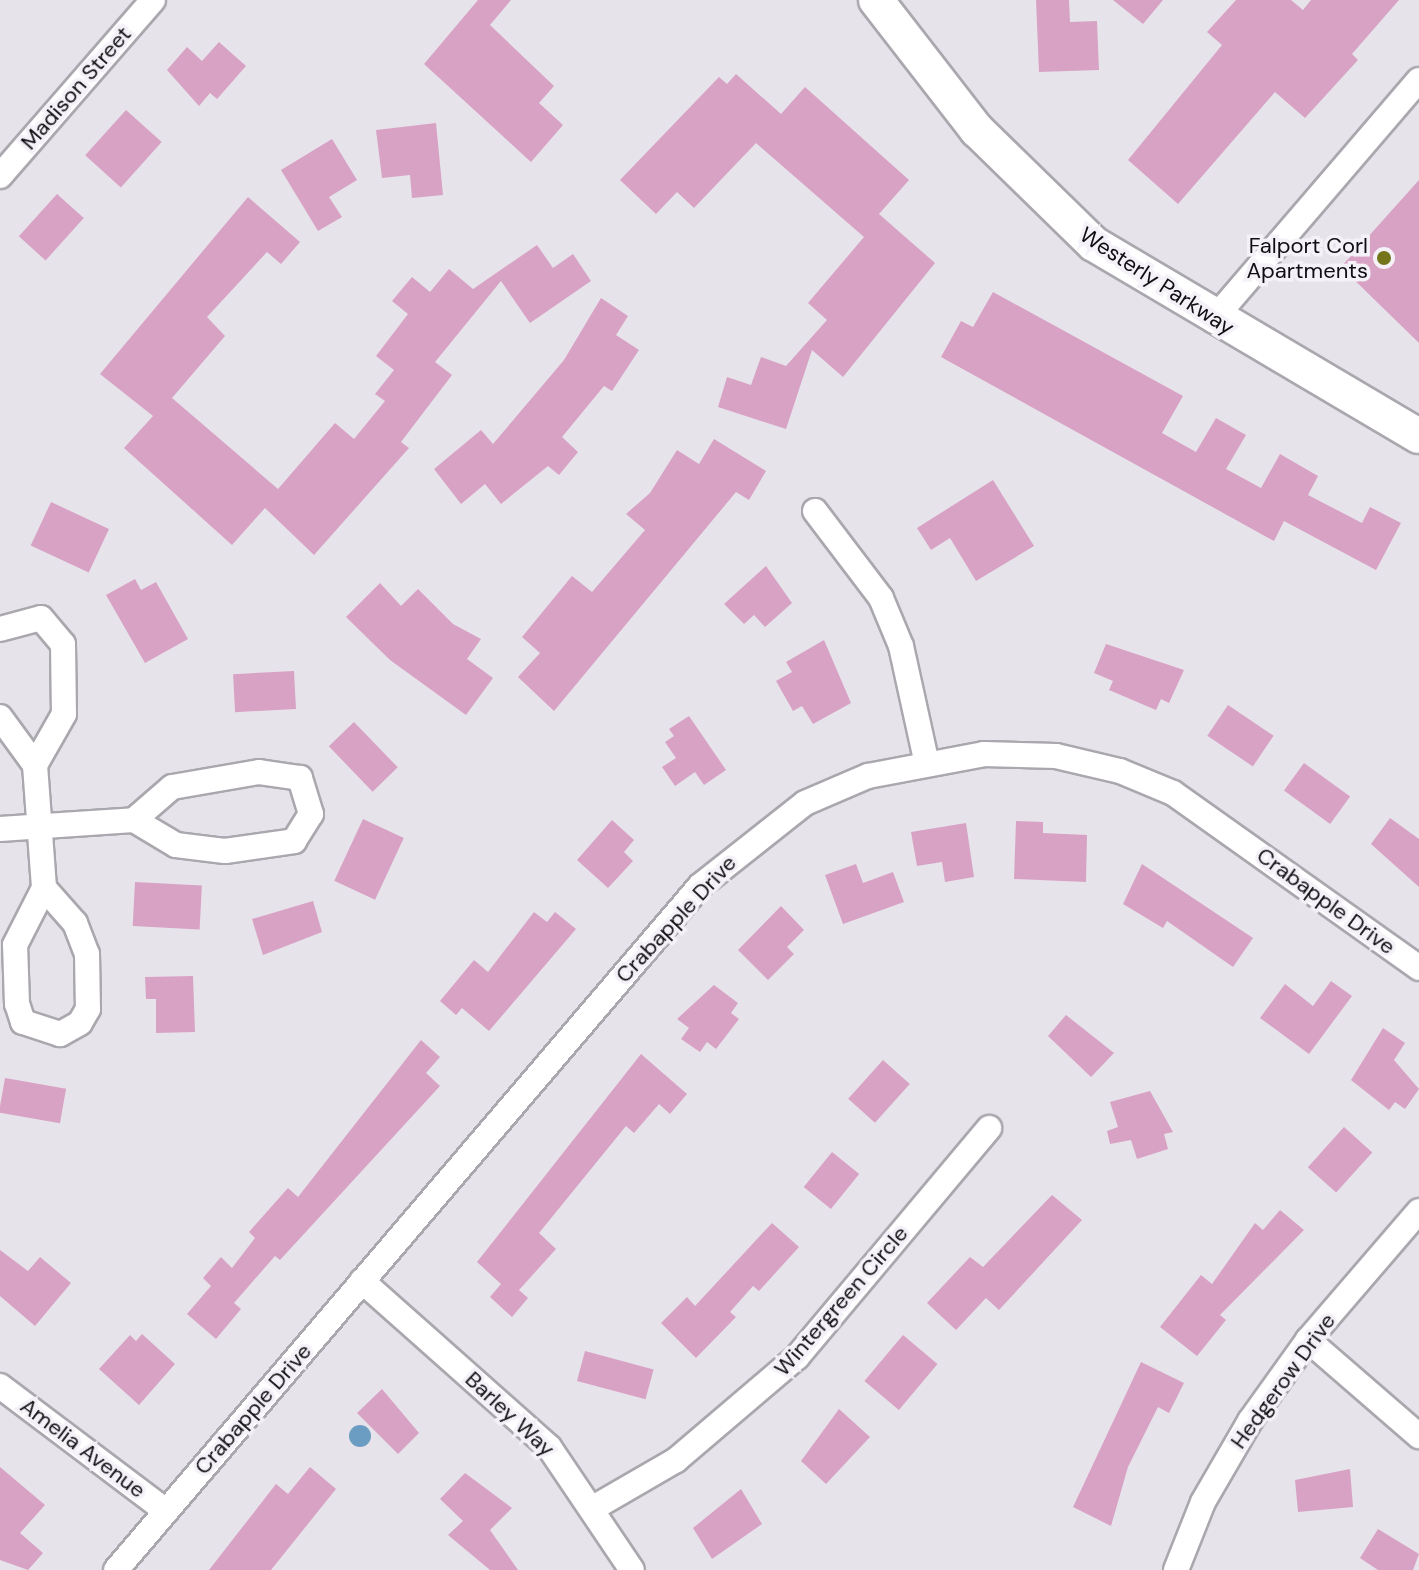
<!DOCTYPE html>
<style>
body{margin:0}
#map{position:relative;width:1419px;height:1570px;overflow:hidden;background:#e7e3eb;font-family:"DM Sans",sans-serif}
div>[style]{position:absolute}
[style*='--x']{left:calc(var(--x)*1px);top:calc(var(--y)*1px);width:calc(var(--w)*1px);rotate:calc(var(--a)*1deg)}
.water>*{inset:0;background:#6b9cc2}
.round{border-radius:50%}
.building>*{inset:0;background:#d8a2c5;transform-origin:0 0}
.roads{filter:drop-shadow(2px 0 #aaa7ae) drop-shadow(-2px 0 #aaa7ae) drop-shadow(0 2px #aaa7ae) drop-shadow(0 -2px #aaa7ae)}
.minor>*{height:24px;margin:-12px;padding:0 12px;transform-origin:12px;border-radius:12px;background:#fff}
.secondary>*{height:34px;margin:-17px;padding:0 17px;transform-origin:17px;border-radius:17px;background:#fff}
.dots>*{width:22px;height:22px;translate:-50% -50%;box-sizing:border-box;border:4px solid #f4f1f8;border-radius:50%}
span{translate:-50% -50%;white-space:nowrap;text-align:center;line-height:1.15;-webkit-text-stroke:7px #f4f1f8;paint-order:stroke}
.street-label{font-size:22px;color:#0f0e10}
.poi-label{font-size:22px;color:#0f0e10}
.right{translate:-100% -50%;text-align:right}
</style>
<div id="map">
<div class="water">
<div class="round" style="left:349px;top:1425px;width:22px;height:22px"></div>
</div>
<div class="building">
<div style="clip-path:polygon(478px 0,511px 0,490px 25px,554px 86px,539px 103px,563px 125px,531px 162px,424px 64px)"></div>
<div style="clip-path:polygon(1036px 0,1069px 0,1070px 22px,1097px 21px,1099px 70px,1039px 72px)"></div>
<div style="clip-path:polygon(1113px 0,1163px 0,1143px 24px)"></div>
<div style="clip-path:polygon(1236px 0,1291px 0,1303px 10px,1311px 0,1399px 0,1352px 54px,1358px 60px,1305px 118px,1275px 92px,1178px 204px,1128px 160px,1222px 45px,1207px 32px)"></div>
<div style="clip-path:polygon(219px 42px,246px 66px,217px 99px,210px 93px,199px 106px,167px 70px,187px 47px,202px 61px)"></div>
<div style="clip-path:polygon(736px 74px,781px 114px,805px 87px,909px 180px,879px 214px,935px 263px,843px 377px,812px 350px,786px 429px,718px 407px,727px 377px,751px 385px,761px 357px,786px 366px,827px 320px,808px 303px,864px 237px,756px 143px,694px 208px,677px 192px,656px 214px,620px 180px,719px 77px,727px 84px)"></div>
<div style="left:126px;top:110px;width:48px;height:61px;rotate:42deg"></div>
<div style="clip-path:polygon(436px 123px,443px 195px,412px 198px,410px 175px,382px 178px,376px 130px)"></div>
<div style="clip-path:polygon(332px 139px,357px 180px,329px 197px,342px 217px,318px 231px,281px 170px)"></div>
<div style="clip-path:polygon(1419px 180px,1419px 343px,1341px 267px)"></div>
<div style="left:57px;top:194px;width:36px;height:57px;rotate:42deg"></div>
<div style="clip-path:polygon(248px 197px,300px 242px,281px 264px,267px 252px,207px 317px,225px 336px,172px 398px,278px 489px,335px 423px,354px 439px,385px 401px,375px 394px,394px 370px,376px 356px,408px 314px,392px 301px,412px 277px,430px 292px,449px 269px,473px 289px,537px 245px,553px 268px,573px 254px,591px 281px,530px 323px,501px 281px,435px 362px,452px 375px,401px 442px,409px 448px,314px 555px,265px 508px,232px 545px,124px 448px,153px 416px,100px 374px)"></div>
<div style="clip-path:polygon(993px 292px,1183px 396px,1162px 433px,1196px 452px,1216px 418px,1246px 435px,1226px 469px,1261px 488px,1280px 454px,1318px 476px,1308px 495px,1362px 523px,1370px 507px,1401px 523px,1376px 570px,1284px 521px,1274px 541px,941px 357px,961px 321px,973px 327px)"></div>
<div style="clip-path:polygon(601px 298px,628px 316px,616px 335px,639px 350px,612px 391px,604px 386px,562px 437px,578px 452px,559px 475px,548px 466px,501px 504px,485px 484px,461px 504px,434px 469px,481px 430px,493px 444px,564px 360px)"></div>
<div style="clip-path:polygon(714px 439px,766px 471px,749px 500px,736px 492px,554px 711px,518px 677px,540px 653px,522px 637px,572px 576px,592px 592px,645px 530px,626px 514px,650px 493px,677px 450px,699px 464px)"></div>
<div style="clip-path:polygon(993px 480px,1034px 546px,976px 581px,950px 538px,931px 550px,917px 528px)"></div>
<div style="left:51px;top:502px;width:64px;height:48px;rotate:25deg"></div>
<div style="clip-path:polygon(766px 566px,792px 603px,765px 627px,754px 615px,744px 624px,724px 604px)"></div>
<div style="clip-path:polygon(135px 579px,141px 590px,156px 582px,188px 639px,145px 663px,106px 595px)"></div>
<div style="clip-path:polygon(380px 583px,401px 606px,418px 589px,453px 624px,481px 639px,467px 659px,493px 678px,466px 715px,390px 660px,346px 617px)"></div>
<div style="clip-path:polygon(824px 640px,851px 703px,813px 724px,802px 706px,793px 711px,776px 681px,792px 672px,786px 662px)"></div>
<div style="clip-path:polygon(1106px 644px,1184px 670px,1169px 703px,1161px 699px,1156px 710px,1109px 690px,1113px 681px,1094px 673px)"></div>
<div style="left:294px;top:671px;width:38px;height:61px;rotate:87deg"></div>
<div style="left:1228px;top:705px;width:55px;height:37px;rotate:34deg"></div>
<div style="clip-path:polygon(689px 716px,726px 770px,704px 785px,695px 772px,675px 786px,662px 767px,676px 758px,665px 742px,674px 736px,669px 729px)"></div>
<div style="left:354px;top:722px;width:63px;height:35px;rotate:46deg"></div>
<div style="left:1304px;top:763px;width:57px;height:34px;rotate:36deg"></div>
<div style="clip-path:polygon(1390px 818px,1419px 839px,1419px 887px,1371px 844px)"></div>
<div style="left:363px;top:819px;width:45px;height:68px;rotate:25deg"></div>
<div style="clip-path:polygon(612px 820px,634px 840px,624px 852px,633px 861px,608px 888px,577px 860px)"></div>
<div style="clip-path:polygon(1016px 821px,1043px 822px,1043px 833px,1087px 835px,1086px 882px,1014px 879px)"></div>
<div style="clip-path:polygon(966px 823px,974px 877px,945px 882px,942px 862px,917px 866px,911px 832px)"></div>
<div style="clip-path:polygon(856px 864px,863px 883px,893px 872px,904px 902px,843px 924px,825px 875px)"></div>
<div style="clip-path:polygon(1142px 864px,1253px 938px,1233px 967px,1167px 921px,1163px 928px,1123px 904px)"></div>
<div style="left:135px;top:882px;width:67px;height:44px;rotate:3deg"></div>
<div style="clip-path:polygon(313px 901px,322px 932px,263px 955px,252px 919px)"></div>
<div style="clip-path:polygon(781px 906px,804px 930px,787px 947px,794px 954px,768px 980px,738px 950px)"></div>
<div style="clip-path:polygon(534px 912px,547px 922px,555px 912px,576px 929px,489px 1031px,462px 1008px,456px 1015px,440px 1001px,474px 960px,488px 972px)"></div>
<div style="clip-path:polygon(193px 976px,195px 1032px,156px 1033px,156px 999px,146px 999px,145px 977px)"></div>
<div style="clip-path:polygon(1331px 981px,1352px 996px,1309px 1054px,1260px 1018px,1285px 984px,1313px 1006px)"></div>
<div style="clip-path:polygon(714px 985px,738px 1003px,731px 1013px,739px 1019px,716px 1049px,707px 1042px,700px 1052px,681px 1039px,689px 1028px,677px 1019px)"></div>
<div style="clip-path:polygon(1066px 1015px,1114px 1053px,1091px 1077px,1048px 1036px)"></div>
<div style="clip-path:polygon(1383px 1028px,1405px 1043px,1394px 1060px,1419px 1089px,1405px 1109px,1395px 1102px,1389px 1110px,1351px 1080px)"></div>
<div style="clip-path:polygon(421px 1040px,440px 1057px,426px 1073px,440px 1086px,280px 1260px,275px 1256px,234px 1303px,241px 1309px,216px 1339px,187px 1314px,211px 1286px,203px 1278px,221px 1257px,232px 1268px,255px 1238px,249px 1232px,288px 1188px,298px 1197px)"></div>
<div style="clip-path:polygon(641px 1054px,687px 1094px,670px 1114px,659px 1104px,634px 1133px,626px 1126px,539px 1233px,556px 1249px,519px 1290px,528px 1298px,512px 1317px,490px 1297px,501px 1284px,477px 1262px)"></div>
<div style="left:883px;top:1060px;width:36px;height:52px;rotate:42deg"></div>
<div style="left:5px;top:1078px;width:62px;height:35px;rotate:10deg"></div>
<div style="clip-path:polygon(1150px 1091px,1173px 1132px,1164px 1134px,1168px 1149px,1137px 1159px,1131px 1140px,1110px 1144px,1107px 1131px,1118px 1127px,1110px 1102px)"></div>
<div style="left:1344px;top:1127px;width:38px;height:54px;rotate:42deg"></div>
<div style="left:832px;top:1152px;width:35px;height:45px;rotate:39deg"></div>
<div style="clip-path:polygon(1052px 1195px,1082px 1220px,999px 1310px,986px 1298px,956px 1330px,927px 1303px,970px 1257px,983px 1267px)"></div>
<div style="clip-path:polygon(1280px 1210px,1304px 1230px,1220px 1315px,1226px 1320px,1197px 1356px,1160px 1327px,1201px 1275px,1212px 1284px,1255px 1223px,1263px 1230px)"></div>
<div style="clip-path:polygon(772px 1223px,799px 1247px,759px 1291px,753px 1286px,730px 1312px,736px 1317px,696px 1358px,661px 1323px,687px 1297px,695px 1306px)"></div>
<div style="clip-path:polygon(0 1250px,28px 1271px,40px 1257px,71px 1283px,35px 1326px,0 1296px)"></div>
<div style="clip-path:polygon(142px 1334px,175px 1364px,139px 1405px,99px 1369px,130px 1335px,136px 1341px)"></div>
<div style="left:903px;top:1335px;width:45px;height:60px;rotate:40deg"></div>
<div style="left:585px;top:1351px;width:71px;height:31px;rotate:15deg"></div>
<div style="clip-path:polygon(1141px 1362px,1184px 1383px,1169px 1413px,1158px 1407px,1128px 1467px,1111px 1526px,1073px 1507px)"></div>
<div style="clip-path:polygon(382px 1389px,419px 1433px,398px 1454px,357px 1413px)"></div>
<div style="clip-path:polygon(839px 1409px,870px 1437px,826px 1484px,801px 1461px)"></div>
<div style="clip-path:polygon(0 1467px,45px 1505px,20px 1533px,43px 1553px,28px 1570px,0 1560px)"></div>
<div style="clip-path:polygon(310px 1467px,336px 1489px,271px 1570px,209px 1570px,276px 1484px,288px 1494px)"></div>
<div style="clip-path:polygon(1350px 1469px,1353px 1507px,1298px 1512px,1295px 1480px)"></div>
<div style="clip-path:polygon(465px 1473px,512px 1508px,490px 1530px,518px 1570px,490px 1570px,448px 1535px,463px 1521px,440px 1499px)"></div>
<div style="clip-path:polygon(741px 1489px,762px 1524px,712px 1559px,693px 1528px)"></div>
<div style="clip-path:polygon(1378px 1529px,1419px 1554px,1413px 1570px,1378px 1570px,1360px 1558px)"></div>
</div>
<div class="roads">
<div class="minor">
<div style="--x:0;--y:176;--w:233;--a:-49"></div>
<div style="--x:1213;--y:320;--w:316;--a:-49.4"></div>
<div style="--x:815;--y:511;--w:109;--a:52.8"></div>
<div style="--x:881;--y:598;--w:52;--a:67.4"></div>
<div style="--x:901;--y:646;--w:117;--a:77.6"></div>
<div style="--x:0;--y:629;--w:42;--a:-15"></div>
<div style="--x:41;--y:618;--w:34;--a:50"></div>
<div style="--x:63;--y:644;--w:70;--a:89.2"></div>
<div style="--x:64;--y:714;--w:59;--a:119.6"></div>
<div style="--x:0;--y:717;--w:59;--a:53.9"></div>
<div style="--x:35;--y:765;--w:123;--a:85.8"></div>
<div style="--x:44;--y:888;--w:47;--a:48.5"></div>
<div style="--x:75;--y:923;--w:33;--a:69"></div>
<div style="--x:87;--y:954;--w:55;--a:89"></div>
<div style="--x:88;--y:1009;--w:16;--a:120"></div>
<div style="--x:80;--y:1023;--w:23;--a:151"></div>
<div style="--x:60;--y:1034;--w:39;--a:-162"></div>
<div style="--x:23;--y:1022;--w:19;--a:-108"></div>
<div style="--x:17;--y:1004;--w:59;--a:-91.9"></div>
<div style="--x:15;--y:945;--w:64;--a:-63"></div>
<div style="--x:0;--y:829;--w:134;--a:-3.8"></div>
<div style="--x:134;--y:820;--w:49;--a:30.8"></div>
<div style="--x:176;--y:845;--w:49;--a:7"></div>
<div style="--x:225;--y:851;--w:70;--a:-8.2"></div>
<div style="--x:294;--y:841;--w:32;--a:-58"></div>
<div style="--x:311;--y:814;--w:38;--a:-107"></div>
<div style="--x:300;--y:778;--w:41;--a:-171.7"></div>
<div style="--x:259;--y:772;--w:88;--a:170.2"></div>
<div style="--x:172;--y:787;--w:50;--a:139"></div>
<div style="--x:362;--y:1281;--w:250;--a:41.6"></div>
<div style="--x:549;--y:1447;--w:148;--a:56"></div>
<div style="--x:1308;--y:1340;--w:147;--a:40.9"></div>
<div style="--x:0;--y:1386;--w:208;--a:37"></div>
<div style="--x:595;--y:1507;--w:94;--a:-30.1"></div>
<div style="--x:676;--y:1460;--w:159;--a:-40.4"></div>
<div style="--x:797;--y:1357;--w:299;--a:-50"></div>
<div style="--x:116;--y:1570;--w:899;--a:-49.51"></div>
<div style="--x:700;--y:886;--w:134;--a:-38.3"></div>
<div style="--x:805;--y:803;--w:69;--a:-23.2"></div>
<div style="--x:868;--y:776;--w:118;--a:-10.7"></div>
<div style="--x:984;--y:754;--w:72;--a:1.6"></div>
<div style="--x:1056;--y:756;--w:66;--a:13.2"></div>
<div style="--x:1120;--y:771;--w:57;--a:22.5"></div>
<div style="--x:1173;--y:793;--w:302;--a:35.4"></div>
<div style="--x:1176;--y:1570;--w:73;--a:-68.3"></div>
<div style="--x:1203;--y:1502;--w:94;--a:-59.9"></div>
<div style="--x:1250;--y:1421;--w:100;--a:-54.4"></div>
<div style="--x:1308;--y:1340;--w:170;--a:-49.3"></div>
</div>
<div class="secondary">
<div style="--x:876;--y:0;--w:165;--a:52.2"></div>
<div style="--x:977;--y:130;--w:163;--a:44.3"></div>
<div style="--x:1094;--y:244;--w:377;--a:30.6"></div>
</div>
</div>
<div class="dots">
<div style="left:1384px;top:258px;background:#74741a"></div>
</div>
<div class="street-label">
<span style="left:76px;top:88px;rotate:-49deg">Madison Street</span>
<span style="left:1157px;top:281px;rotate:33deg">Westerly Parkway</span>
<span style="left:1326px;top:901px;rotate:36deg">Crabapple Drive</span>
<span style="left:676px;top:919px;rotate:-47deg">Crabapple Drive</span>
<span style="left:841px;top:1301px;rotate:-49deg">Wintergreen Circle</span>
<span style="left:1283px;top:1381px;rotate:-54deg">Hedgerow Drive</span>
<span style="left:253px;top:1409px;rotate:-49deg">Crabapple Drive</span>
<span style="left:510px;top:1414px;rotate:43deg">Barley Way</span>
<span style="left:83px;top:1448px;rotate:37deg">Amelia Avenue</span>
</div>
<div class="poi-label">
<span class="right" style="left:1368px;top:258px">Falport Corl<br>Apartments</span>
</div>
</div>
